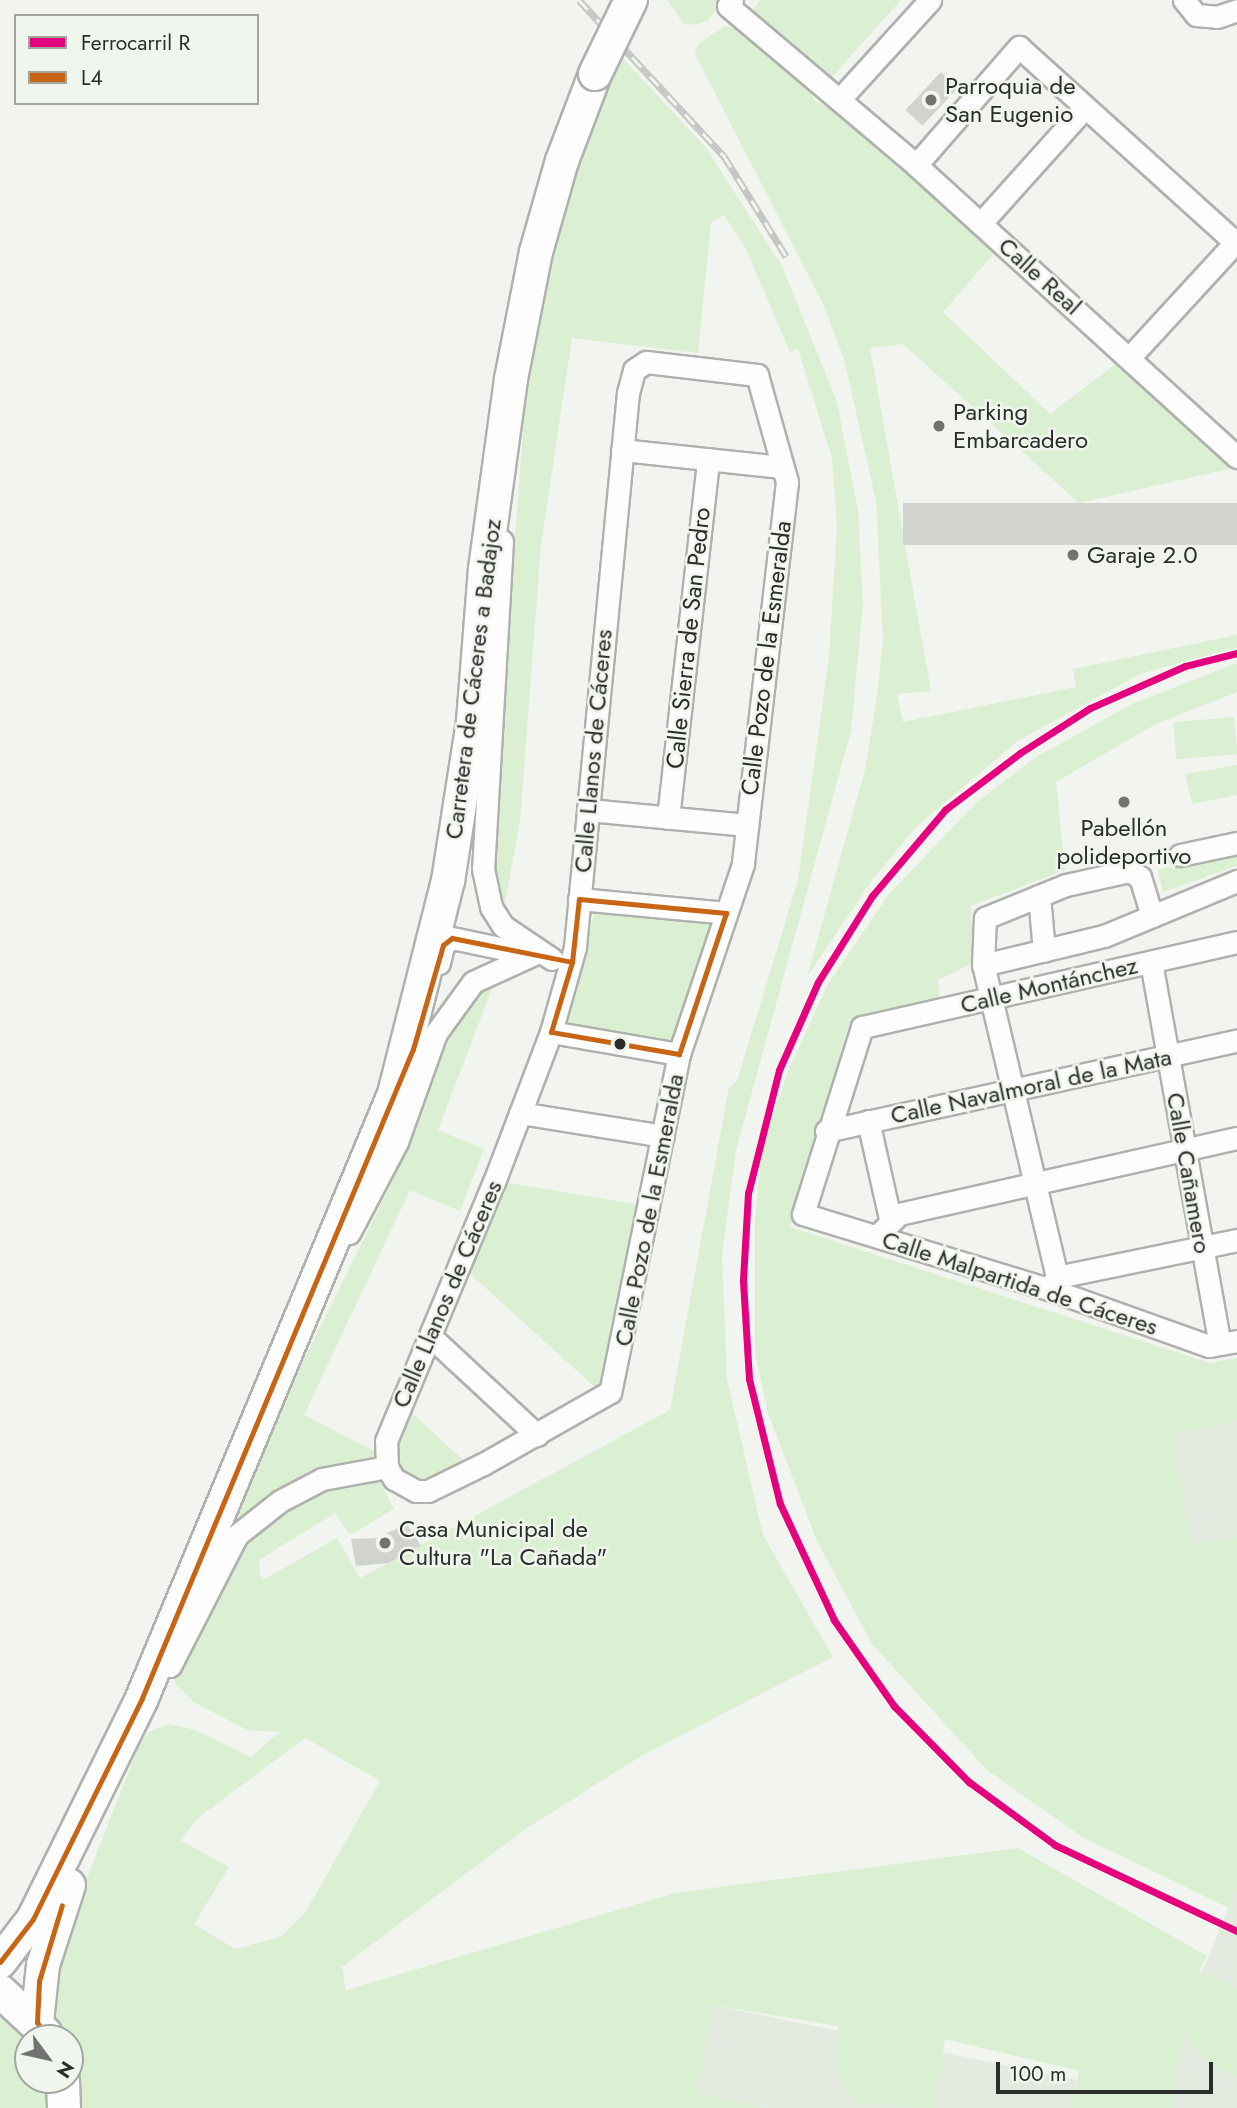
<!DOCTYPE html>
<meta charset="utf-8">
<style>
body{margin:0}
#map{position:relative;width:1237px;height:2108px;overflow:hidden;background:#f1f4ef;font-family:Jost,sans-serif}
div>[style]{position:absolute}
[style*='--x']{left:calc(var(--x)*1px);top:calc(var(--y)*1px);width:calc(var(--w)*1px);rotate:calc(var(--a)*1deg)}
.built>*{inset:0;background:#e3eadf}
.green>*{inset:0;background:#dbf0d2;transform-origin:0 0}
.building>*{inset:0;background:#d1d3cf;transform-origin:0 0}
.roads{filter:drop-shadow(2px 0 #afb1ae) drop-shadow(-2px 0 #afb1ae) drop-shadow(0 2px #afb1ae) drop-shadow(0 -2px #afb1ae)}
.minor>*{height:21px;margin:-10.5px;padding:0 10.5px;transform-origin:10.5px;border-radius:10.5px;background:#fdfdfd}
.highway>*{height:32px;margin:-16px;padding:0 16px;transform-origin:16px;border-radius:16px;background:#fdfdfd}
.rail>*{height:7px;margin-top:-3.5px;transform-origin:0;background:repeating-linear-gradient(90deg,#f0f6ed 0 13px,#c5c6c4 0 26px);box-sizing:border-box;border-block:2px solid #c5c6c4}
.bridges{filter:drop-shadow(2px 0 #afb1ae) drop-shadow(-2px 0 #afb1ae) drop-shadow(0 2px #afb1ae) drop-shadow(0 -2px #afb1ae)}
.highway-bridge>*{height:32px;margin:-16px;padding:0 16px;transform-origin:16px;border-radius:16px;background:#fdfdfd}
.bus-1>*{height:5px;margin:-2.5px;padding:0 2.5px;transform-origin:2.5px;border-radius:2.5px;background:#c86514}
.rail-1>*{height:7px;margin:-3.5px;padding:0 3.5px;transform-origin:3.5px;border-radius:3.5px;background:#e5007d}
.dots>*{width:19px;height:19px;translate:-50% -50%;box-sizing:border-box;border:4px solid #f0f6ed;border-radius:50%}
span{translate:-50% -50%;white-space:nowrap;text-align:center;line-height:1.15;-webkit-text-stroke:5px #f0f6ed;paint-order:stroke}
.poi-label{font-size:24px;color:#2b2d2a}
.left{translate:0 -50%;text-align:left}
.street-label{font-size:24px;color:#2b2d2a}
.legend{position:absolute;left:14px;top:14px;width:245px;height:91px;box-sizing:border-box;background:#f0f6ed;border:2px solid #a1a69f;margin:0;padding:9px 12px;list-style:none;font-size:21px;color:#2b2d2a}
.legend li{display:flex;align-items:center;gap:14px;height:35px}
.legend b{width:35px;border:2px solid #a1a69f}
.north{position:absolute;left:14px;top:2024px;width:70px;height:70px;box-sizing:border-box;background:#f0f6ed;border:2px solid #a1a69f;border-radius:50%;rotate:123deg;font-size:19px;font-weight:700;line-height:28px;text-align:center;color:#2b2d2a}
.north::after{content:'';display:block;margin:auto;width:24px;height:32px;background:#70736f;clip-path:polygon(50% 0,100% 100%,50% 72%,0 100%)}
.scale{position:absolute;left:996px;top:2062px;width:217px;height:32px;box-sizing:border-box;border:4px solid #2b2d2a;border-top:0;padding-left:9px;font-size:21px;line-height:24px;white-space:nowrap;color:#2b2d2a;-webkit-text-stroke:5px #f0f6ed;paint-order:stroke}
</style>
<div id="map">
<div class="built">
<div style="clip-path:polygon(1237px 1421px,1237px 1537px,1190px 1544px,1173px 1433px)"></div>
<div style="clip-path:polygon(1237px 1888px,1237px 2108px,1163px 2108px,1171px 2047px)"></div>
<div style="clip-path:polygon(712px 2005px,1077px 2080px,1072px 2108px,769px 2108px,697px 2093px)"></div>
</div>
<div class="green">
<div style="clip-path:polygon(667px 0,725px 0,707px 21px,692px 25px,683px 23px)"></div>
<div style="clip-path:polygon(760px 0,901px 0,831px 78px,753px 10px)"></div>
<div style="clip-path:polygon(725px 26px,741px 30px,810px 89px,814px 101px,834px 107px,997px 250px,943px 312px,1050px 414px,1118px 362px,1237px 467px,1079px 503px,903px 344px,870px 348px,931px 691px,897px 694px,903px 722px,1076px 687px,1073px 669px,1237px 635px,1237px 647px,1140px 674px,1019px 740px,916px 827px,872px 880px,807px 977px,865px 770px,877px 696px,883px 640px,876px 501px,844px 359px,823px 304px,695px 54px,698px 44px)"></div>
<div style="clip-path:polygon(evenodd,619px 54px,706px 148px,782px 266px,837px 402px,858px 511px,863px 604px,851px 731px,736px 1150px,722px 1255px,727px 1379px,763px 1535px,833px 1657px,641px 1756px,524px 1830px,342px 1967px,346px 1990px,675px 1893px,1018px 1848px,1207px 1956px,1199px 1972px,1237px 1987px,1237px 2077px,1207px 2063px,1184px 2031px,1171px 2108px,1072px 2108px,1079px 2071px,945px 2039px,935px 2108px,855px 2103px,834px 2066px,838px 2026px,712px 2005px,697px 2093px,769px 2108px,80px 2108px,70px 2038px,52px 2014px,49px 1985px,66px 1932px,139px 1745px,149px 1732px,169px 1724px,195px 1730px,251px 1757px,279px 1732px,247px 1730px,194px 1702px,175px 1683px,174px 1660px,276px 1416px,394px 1178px,451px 1029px,485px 984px,496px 978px,438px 1130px,484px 1149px,460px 1211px,410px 1190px,304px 1415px,374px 1451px,375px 1472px,394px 1509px,350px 1535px,335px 1513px,259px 1560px,260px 1576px,263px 1580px,337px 1538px,360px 1578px,670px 1410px,729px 1087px,737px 1081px,798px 880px,829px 657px,837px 526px,832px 458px,798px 349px,790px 352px,746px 249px,724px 215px,711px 223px,698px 353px,572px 338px,541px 545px,520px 821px,504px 908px,498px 905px,491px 867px,530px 336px,574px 163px,619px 54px,305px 1738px,380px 1781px,305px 1913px,281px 1937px,235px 1949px,194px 1924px,229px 1867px,180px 1840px,199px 1817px,305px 1738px)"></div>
<div style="clip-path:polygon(1237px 663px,1237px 692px,1156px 724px,1056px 782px,1065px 870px,971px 906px,973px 963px,938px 980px,941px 1010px,849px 1023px,790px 1227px,1210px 1363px,1237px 1358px,1237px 1421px,1173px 1434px,1190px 1544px,1237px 1537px,1237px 1888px,1229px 1908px,1082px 1837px,987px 1770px,872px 1644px,817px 1541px,768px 1413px,755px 1354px,755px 1219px,762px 1147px,789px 1069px,828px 984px,889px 894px,978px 801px,1036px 757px,1132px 704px)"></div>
<div style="left:1234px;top:717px;width:37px;height:61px;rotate:85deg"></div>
<div style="clip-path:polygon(1237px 765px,1237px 795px,1192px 804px,1185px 774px)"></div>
<div style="clip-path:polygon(1237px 850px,1237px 866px,1163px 892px,1158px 870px)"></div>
<div style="clip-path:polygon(595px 911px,712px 922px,672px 1044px,567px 1024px)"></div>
<div style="clip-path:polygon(504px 1182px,640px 1205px,607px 1384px,597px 1389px,468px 1272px)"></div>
<div style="clip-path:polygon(412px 1413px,463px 1460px,423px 1482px,400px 1473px,393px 1454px)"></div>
<div style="clip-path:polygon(0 2010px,28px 2038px,28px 2080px,47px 2080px,49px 2108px,0 2108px)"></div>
</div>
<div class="building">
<div style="left:941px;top:72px;width:23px;height:52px;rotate:43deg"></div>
<div style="left:1237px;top:503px;width:42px;height:334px;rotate:90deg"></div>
<div style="clip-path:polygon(407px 1524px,421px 1546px,388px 1563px,356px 1566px,351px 1539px,376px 1538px)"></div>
</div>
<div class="roads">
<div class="minor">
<div style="--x:732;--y:0;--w:7;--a:124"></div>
<div style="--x:728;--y:6;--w:246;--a:40.2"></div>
<div style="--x:916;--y:165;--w:434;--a:42.3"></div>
<div style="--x:1184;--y:0;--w:19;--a:51"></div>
<div style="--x:1196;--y:15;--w:21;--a:5"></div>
<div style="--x:1217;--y:17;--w:21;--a:-19"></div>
<div style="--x:840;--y:99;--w:134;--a:-47.7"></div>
<div style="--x:916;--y:165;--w:157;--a:-48.9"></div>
<div style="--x:1019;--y:47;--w:294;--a:42.1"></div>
<div style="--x:981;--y:223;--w:156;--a:-48.1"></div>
<div style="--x:1130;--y:357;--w:155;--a:-47.4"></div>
<div style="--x:646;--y:362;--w:112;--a:6.7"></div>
<div style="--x:757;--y:375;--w:111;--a:74.3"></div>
<div style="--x:787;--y:482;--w:385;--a:96.6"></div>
<div style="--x:743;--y:864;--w:200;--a:108.6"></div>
<div style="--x:679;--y:1054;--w:345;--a:101.5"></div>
<div style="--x:610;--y:1392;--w:146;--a:150.4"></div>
<div style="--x:483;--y:1464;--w:61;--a:153.9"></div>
<div style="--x:428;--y:1491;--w:12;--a:180"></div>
<div style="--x:416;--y:1491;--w:25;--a:-151"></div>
<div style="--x:394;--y:1479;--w:14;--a:-120"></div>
<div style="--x:387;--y:1467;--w:26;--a:-92"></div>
<div style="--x:386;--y:1441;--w:281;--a:-67.4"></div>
<div style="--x:494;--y:1182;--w:160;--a:-69.2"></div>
<div style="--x:551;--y:1032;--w:88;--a:-74.2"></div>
<div style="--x:575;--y:947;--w:557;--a:-84.54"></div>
<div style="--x:628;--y:393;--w:24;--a:-75"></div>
<div style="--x:634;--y:370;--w:14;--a:-34"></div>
<div style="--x:622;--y:450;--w:159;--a:6.1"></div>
<div style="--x:502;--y:541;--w:329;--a:93.3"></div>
<div style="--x:483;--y:869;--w:39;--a:78"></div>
<div style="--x:491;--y:907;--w:22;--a:58"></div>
<div style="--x:503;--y:926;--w:59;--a:34"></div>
<div style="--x:588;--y:810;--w:160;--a:5.4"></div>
<div style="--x:668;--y:818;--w:361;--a:-83.6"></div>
<div style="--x:1180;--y:855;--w:58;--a:-11.9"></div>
<div style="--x:1039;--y:896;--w:55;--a:84.8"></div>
<div style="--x:579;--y:899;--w:148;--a:5.4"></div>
<div style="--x:1237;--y:942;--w:385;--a:167.2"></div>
<div style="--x:862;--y:1027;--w:196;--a:107.5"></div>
<div style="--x:803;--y:1214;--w:257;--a:17"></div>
<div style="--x:1049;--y:1289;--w:170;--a:19.6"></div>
<div style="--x:1209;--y:1346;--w:28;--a:-10"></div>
<div style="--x:1151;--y:962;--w:388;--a:79.8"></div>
<div style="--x:439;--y:963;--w:18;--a:-77"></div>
<div style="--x:443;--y:945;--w:11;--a:-38"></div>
<div style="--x:452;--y:938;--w:78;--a:11.9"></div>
<div style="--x:983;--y:965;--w:47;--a:-87.6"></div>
<div style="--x:985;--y:918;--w:87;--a:-22.2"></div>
<div style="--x:1066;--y:885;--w:65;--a:-12.5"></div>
<div style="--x:1129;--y:871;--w:13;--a:29"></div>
<div style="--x:1140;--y:877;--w:41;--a:72.9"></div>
<div style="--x:551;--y:1032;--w:130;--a:9.8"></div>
<div style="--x:520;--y:1113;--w:145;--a:9.1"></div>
<div style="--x:868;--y:1121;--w:100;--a:77.3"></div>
<div style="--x:826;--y:1131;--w:421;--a:-12.4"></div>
<div style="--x:349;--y:1233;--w:103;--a:-62.2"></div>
<div style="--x:397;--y:1142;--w:116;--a:-70.3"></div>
<div style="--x:436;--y:1033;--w:63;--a:-54"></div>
<div style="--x:473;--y:982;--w:65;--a:-24.6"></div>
<div style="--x:877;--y:1236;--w:31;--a:-45"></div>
<div style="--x:899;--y:1214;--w:346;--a:-12.7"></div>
<div style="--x:1057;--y:1277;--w:321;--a:-103.3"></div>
<div style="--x:983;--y:965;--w:124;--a:-13.5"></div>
<div style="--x:1104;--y:936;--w:144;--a:-22.5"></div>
<div style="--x:1049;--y:1288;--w:14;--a:-54"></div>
<div style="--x:1057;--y:1277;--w:184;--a:-11.6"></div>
<div style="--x:430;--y:1336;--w:146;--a:42.8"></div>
<div style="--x:170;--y:1666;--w:147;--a:-62.9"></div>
<div style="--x:237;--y:1535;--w:55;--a:-38.3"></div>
<div style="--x:280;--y:1501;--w:47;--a:-27.6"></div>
<div style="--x:322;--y:1479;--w:66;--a:-10.5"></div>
</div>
<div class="highway">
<div style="--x:0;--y:1962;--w:54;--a:-52.5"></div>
<div style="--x:33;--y:1919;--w:246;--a:-63.7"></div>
<div style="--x:142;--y:1698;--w:654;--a:-67.35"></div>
<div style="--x:394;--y:1094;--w:220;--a:-75.8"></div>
<div style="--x:448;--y:881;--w:162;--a:-81.1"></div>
<div style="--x:473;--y:721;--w:152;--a:-85.5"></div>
<div style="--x:485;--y:569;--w:192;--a:-82.2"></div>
<div style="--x:511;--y:379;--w:129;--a:-78.9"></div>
<div style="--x:536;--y:252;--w:95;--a:-74.1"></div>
<div style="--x:562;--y:161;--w:93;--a:-69.2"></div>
<div style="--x:0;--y:1991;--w:62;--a:43"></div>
<div style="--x:37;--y:2022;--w:57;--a:-84"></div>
<div style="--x:43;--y:1965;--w:84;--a:-72"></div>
<div style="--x:63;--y:2080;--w:28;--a:88"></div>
</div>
</div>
<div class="rail">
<div style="--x:579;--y:0;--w:213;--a:47.1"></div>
<div style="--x:724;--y:156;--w:118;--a:58.2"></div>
</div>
<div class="bridges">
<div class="highway-bridge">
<div style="--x:595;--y:74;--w:82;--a:-64.1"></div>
</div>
</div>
<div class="bus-1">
<div style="--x:579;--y:899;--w:148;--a:5.4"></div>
<div style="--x:726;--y:913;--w:149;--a:108.4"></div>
<div style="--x:679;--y:1054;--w:130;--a:-170.2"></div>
<div style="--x:551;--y:1032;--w:73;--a:-73.3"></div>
<div style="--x:572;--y:962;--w:63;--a:-83.7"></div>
<div style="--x:0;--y:1962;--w:54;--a:-52.5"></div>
<div style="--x:33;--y:1919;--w:246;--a:-63.7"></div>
<div style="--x:142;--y:1698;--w:703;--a:-67.34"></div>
<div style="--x:413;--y:1049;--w:108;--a:-73.9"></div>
<div style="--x:443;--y:945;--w:11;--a:-38"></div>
<div style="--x:452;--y:938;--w:122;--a:11.3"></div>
<div style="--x:48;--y:2038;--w:19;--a:-125"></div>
<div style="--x:37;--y:2022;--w:41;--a:-87.2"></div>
<div style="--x:39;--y:1981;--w:79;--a:-73.2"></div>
</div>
<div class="rail-1">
<div style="--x:1237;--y:653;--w:54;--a:166"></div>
<div style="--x:1185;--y:666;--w:104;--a:156.1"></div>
<div style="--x:1090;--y:708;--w:83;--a:147.3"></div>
<div style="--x:1020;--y:753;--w:94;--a:142.8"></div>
<div style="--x:945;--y:810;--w:113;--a:130.3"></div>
<div style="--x:872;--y:896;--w:102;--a:122.1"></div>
<div style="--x:818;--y:982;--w:96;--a:113.9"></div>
<div style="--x:779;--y:1070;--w:127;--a:104.1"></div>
<div style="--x:748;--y:1193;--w:88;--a:93.3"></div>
<div style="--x:743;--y:1281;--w:98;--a:86.5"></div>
<div style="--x:749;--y:1379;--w:129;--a:76.1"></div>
<div style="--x:780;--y:1504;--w:128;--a:65"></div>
<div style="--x:834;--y:1620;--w:105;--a:55.1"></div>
<div style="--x:894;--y:1706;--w:107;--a:45.4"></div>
<div style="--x:969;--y:1782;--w:107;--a:36.2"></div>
<div style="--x:1055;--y:1845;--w:201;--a:25.3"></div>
</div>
<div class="dots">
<div style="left:931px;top:100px;background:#70736f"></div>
<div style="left:939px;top:426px;background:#70736f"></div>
<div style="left:1073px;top:555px;background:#70736f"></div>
<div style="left:1124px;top:802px;background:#70736f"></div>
<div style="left:620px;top:1044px;background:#2b2d2a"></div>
<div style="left:385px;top:1543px;background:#70736f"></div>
</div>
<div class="poi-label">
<span class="left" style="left:945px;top:100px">Parroquia de<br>San Eugenio</span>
<span class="left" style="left:953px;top:426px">Parking<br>Embarcadero</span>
<span class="left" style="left:1087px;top:555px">Garaje 2.0</span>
<span style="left:1124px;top:842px">Pabellón<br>polideportivo</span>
<span class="left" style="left:399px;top:1543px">Casa Municipal de<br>Cultura "La Cañada"</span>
</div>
<div class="street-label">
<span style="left:1040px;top:276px;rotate:42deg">Calle Real</span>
<span style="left:688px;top:638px;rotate:-84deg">Calle Sierra de San Pedro</span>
<span style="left:766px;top:658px;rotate:-83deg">Calle Pozo de la Esmeralda</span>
<span style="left:473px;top:679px;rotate:-83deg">Carretera de Cáceres a Badajoz</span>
<span style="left:593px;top:751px;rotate:-85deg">Calle Llanos de Cáceres</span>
<span style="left:1049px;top:985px;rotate:-13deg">Calle Montánchez</span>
<span style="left:1031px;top:1086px;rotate:-12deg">Calle Navalmoral de la Mata</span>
<span style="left:1189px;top:1173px;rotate:80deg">Calle Cañamero</span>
<span style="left:649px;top:1210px;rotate:-79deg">Calle Pozo de la Esmeralda</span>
<span style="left:1020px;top:1283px;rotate:18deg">Calle Malpartida de Cáceres</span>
<span style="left:447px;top:1294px;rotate:-67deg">Calle Llanos de Cáceres</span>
</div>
<ul class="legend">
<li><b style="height:9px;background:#e5007d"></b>Ferrocarril R</li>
<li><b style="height:9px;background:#c86514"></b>L4</li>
</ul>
<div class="north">N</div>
<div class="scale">100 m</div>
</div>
